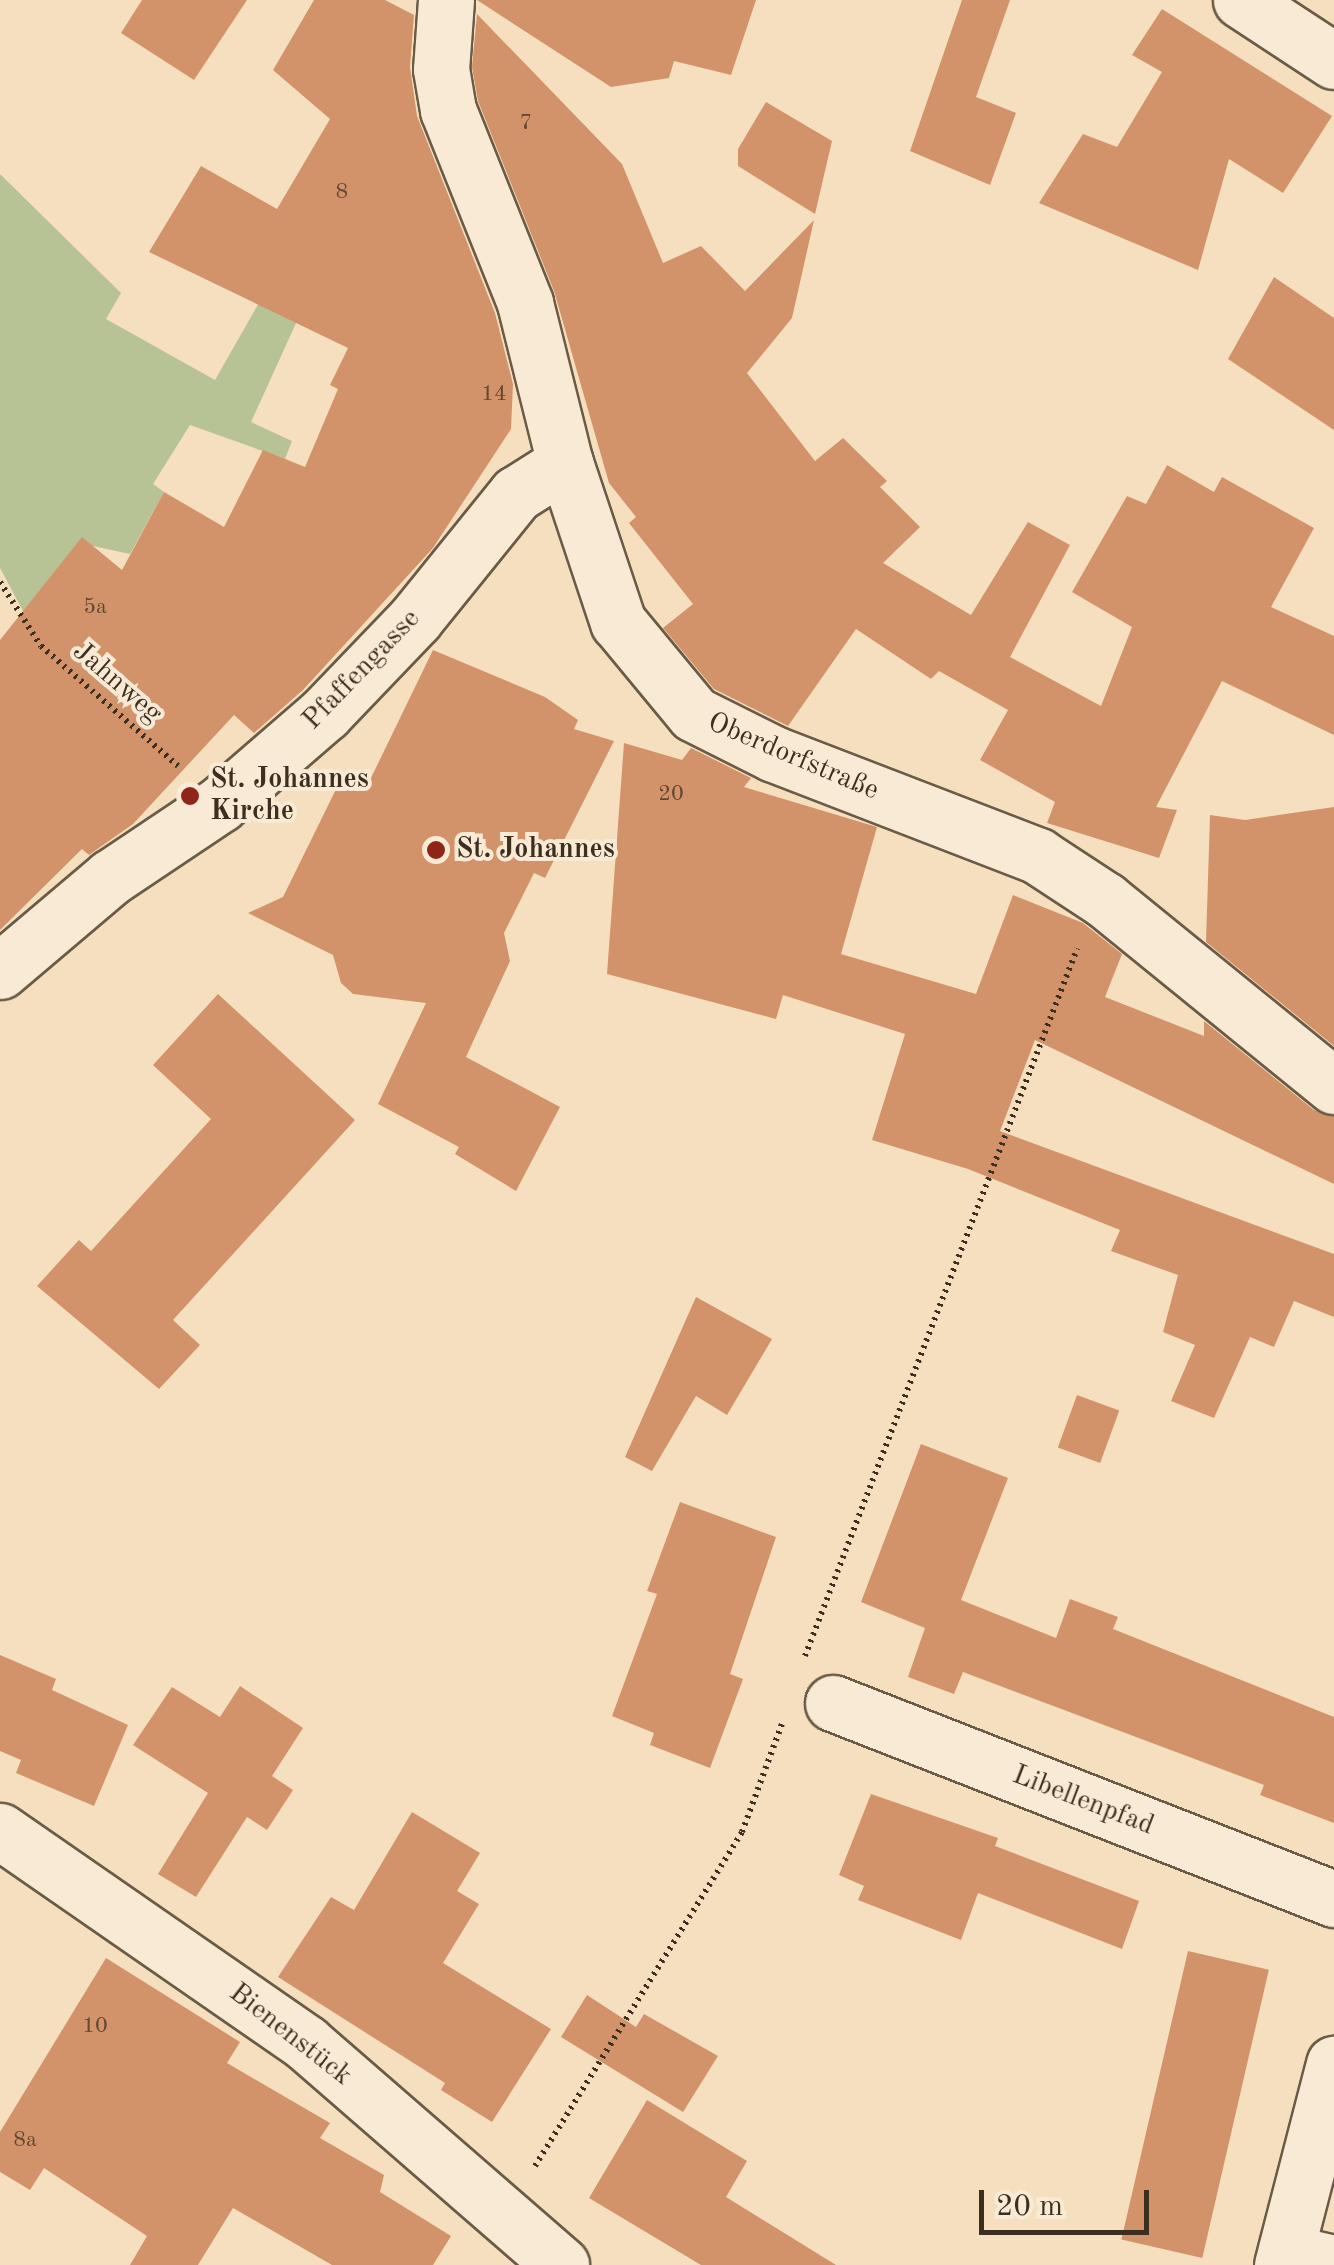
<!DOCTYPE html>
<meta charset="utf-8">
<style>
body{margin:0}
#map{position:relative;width:1334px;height:2265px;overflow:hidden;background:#f6dfbe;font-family:"Old Standard TT",serif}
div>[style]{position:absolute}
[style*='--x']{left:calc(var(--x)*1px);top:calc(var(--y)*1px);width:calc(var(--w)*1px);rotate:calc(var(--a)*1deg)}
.green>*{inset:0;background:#b7c395}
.building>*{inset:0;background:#d3936a;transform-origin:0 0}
.path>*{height:6px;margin-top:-3px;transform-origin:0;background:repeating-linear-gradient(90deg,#3c2f1f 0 2.5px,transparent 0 7.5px)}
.roads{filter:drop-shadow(2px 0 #6a5b47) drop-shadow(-2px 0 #6a5b47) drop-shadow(0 2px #6a5b47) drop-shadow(0 -2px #6a5b47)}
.minor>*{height:55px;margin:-27.5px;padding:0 27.5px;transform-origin:27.5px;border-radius:27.5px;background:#f9ead5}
.dots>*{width:28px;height:28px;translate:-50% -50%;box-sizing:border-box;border:5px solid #f9ead5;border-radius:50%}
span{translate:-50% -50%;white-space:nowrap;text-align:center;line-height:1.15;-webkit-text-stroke:8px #f9ead5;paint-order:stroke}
.number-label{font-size:22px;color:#624832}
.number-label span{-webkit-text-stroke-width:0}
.street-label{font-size:28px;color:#3c2f1f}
.poi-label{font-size:28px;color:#3c2f1f;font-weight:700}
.left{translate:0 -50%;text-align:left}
.scale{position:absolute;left:979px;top:2190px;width:170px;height:45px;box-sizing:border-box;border:5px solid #3c2f1f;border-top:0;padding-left:12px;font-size:30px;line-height:35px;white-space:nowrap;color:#3c2f1f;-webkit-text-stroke:8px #f9ead5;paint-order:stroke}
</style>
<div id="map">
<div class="green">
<div style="clip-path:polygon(0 174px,121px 293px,106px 319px,215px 380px,260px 301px,297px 321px,251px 422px,292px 441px,285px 459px,190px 425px,153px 484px,164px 492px,130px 554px,93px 546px,30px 624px,0 568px)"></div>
</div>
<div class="building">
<div style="clip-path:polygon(142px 0,247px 0,194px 80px,121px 33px)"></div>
<div style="clip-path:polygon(314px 0,385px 0,414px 15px,410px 67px,417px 116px,495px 313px,513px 384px,511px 429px,433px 548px,303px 690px,254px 733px,234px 715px,133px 824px,89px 855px,82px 849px,0 930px,0 640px,82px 537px,122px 570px,164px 492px,224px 527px,263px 450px,305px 467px,338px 389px,330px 385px,348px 348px,149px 252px,201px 166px,277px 209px,330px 119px,273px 70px)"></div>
<div style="clip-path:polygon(477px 0,756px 0,731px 75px,674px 61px,669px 78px,611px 87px)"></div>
<div style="clip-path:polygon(962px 0,1010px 0,976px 97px,1016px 113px,990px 185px,910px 151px)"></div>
<div style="clip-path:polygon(1162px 9px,1332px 116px,1283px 193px,1229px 159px,1198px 270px,1039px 203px,1083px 134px,1117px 147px,1162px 72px,1132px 55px)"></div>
<div style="clip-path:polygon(477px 14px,622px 164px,663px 263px,701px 246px,745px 291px,814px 220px,792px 318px,747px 373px,815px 461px,843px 438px,887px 481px,880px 487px,920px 527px,883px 563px,971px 615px,1028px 522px,1070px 545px,1010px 657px,1101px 706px,1132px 627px,1072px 592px,1127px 496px,1146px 504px,1167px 465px,1214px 492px,1222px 477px,1314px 528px,1271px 607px,1334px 636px,1334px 735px,1222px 681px,1156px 807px,1177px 810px,1159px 858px,1047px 823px,1055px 802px,980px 760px,1008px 710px,939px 671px,931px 679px,856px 629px,788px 726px,714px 689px,663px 628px,693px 604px,629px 523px,636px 517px,609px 483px,554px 291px,478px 101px,472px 67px)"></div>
<div style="clip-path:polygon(766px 102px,832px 141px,815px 214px,738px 166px,738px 149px)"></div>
<div style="clip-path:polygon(1274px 277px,1334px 318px,1334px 430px,1228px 359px)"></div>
<div style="clip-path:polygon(433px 650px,545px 697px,578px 720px,574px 729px,614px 741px,545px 878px,534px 873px,504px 933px,510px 961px,466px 1057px,560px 1107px,516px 1191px,455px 1154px,459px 1147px,378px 1104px,426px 1003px,353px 994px,341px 983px,333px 955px,248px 913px,283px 897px,345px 771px,369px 782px)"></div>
<div style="clip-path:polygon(624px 743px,682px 760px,691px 748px,751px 778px,744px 787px,877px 827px,841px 954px,976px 994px,1013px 895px,1083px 923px,1122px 954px,1105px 997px,1204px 1036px,1204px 1021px,1314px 1110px,1334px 1116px,1334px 1184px,1035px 1040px,1000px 1131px,1334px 1254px,1334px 1317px,1294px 1301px,1274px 1347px,1250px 1337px,1214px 1418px,1171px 1401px,1195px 1345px,1163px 1332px,1178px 1275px,1111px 1251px,1120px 1230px,968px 1169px,872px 1140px,905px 1034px,783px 995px,776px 1019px,607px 974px)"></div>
<div style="clip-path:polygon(1334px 807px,1334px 1046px,1206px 942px,1210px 815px,1245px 820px)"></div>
<div style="clip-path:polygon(218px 994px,355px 1120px,173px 1320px,200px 1345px,159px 1389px,37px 1286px,79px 1240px,91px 1251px,211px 1119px,153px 1065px)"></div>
<div style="clip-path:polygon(696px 1297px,772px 1339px,727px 1415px,696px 1396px,652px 1471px,625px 1457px)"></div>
<div style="left:1077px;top:1395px;width:45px;height:56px;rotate:20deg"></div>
<div style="clip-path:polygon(921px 1444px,1008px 1478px,961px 1600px,1056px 1638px,1070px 1599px,1118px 1617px,1113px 1629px,1334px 1717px,1334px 1823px,1260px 1795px,1264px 1785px,963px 1672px,954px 1694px,908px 1677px,925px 1628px,861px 1602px)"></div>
<div style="clip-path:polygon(680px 1502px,776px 1537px,730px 1674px,743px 1679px,710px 1768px,650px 1745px,654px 1733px,612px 1716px,657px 1594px,647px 1591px)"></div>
<div style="clip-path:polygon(0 1655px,56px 1679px,52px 1690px,128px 1725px,94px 1806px,16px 1773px,21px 1760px,0 1751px)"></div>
<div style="clip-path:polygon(240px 1686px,303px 1728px,272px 1776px,293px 1790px,267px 1830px,247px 1817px,196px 1897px,158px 1874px,208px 1793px,133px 1745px,172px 1687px,220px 1717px)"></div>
<div style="clip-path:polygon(871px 1794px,998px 1838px,995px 1846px,1139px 1901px,1122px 1949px,978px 1893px,961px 1940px,858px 1900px,864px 1886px,839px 1875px)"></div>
<div style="clip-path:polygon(412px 1812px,480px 1853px,457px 1891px,479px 1904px,443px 1963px,551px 2029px,492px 2122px,441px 2090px,445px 2083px,278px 1977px,331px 1897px,354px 1910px)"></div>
<div style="left:1188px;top:1951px;width:83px;height:296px;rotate:13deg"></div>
<div style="clip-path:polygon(106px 1958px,240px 2042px,227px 2063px,330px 2123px,320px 2138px,384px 2175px,380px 2192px,451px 2236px,433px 2265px,332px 2265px,233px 2208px,198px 2265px,130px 2265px,147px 2236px,44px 2168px,30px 2190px,0 2172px,0 2132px)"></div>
<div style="clip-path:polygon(587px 1995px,636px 2027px,644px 2014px,718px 2056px,683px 2112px,561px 2037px)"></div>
<div style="clip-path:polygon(647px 2100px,747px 2161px,726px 2197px,836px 2265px,701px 2265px,589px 2198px)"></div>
</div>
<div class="path">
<div style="--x:0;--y:582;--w:76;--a:57.4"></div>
<div style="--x:41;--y:646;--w:182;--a:41.2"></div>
<div style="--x:805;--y:1656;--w:758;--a:-68.96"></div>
<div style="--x:535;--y:2166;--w:393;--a:-58.2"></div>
<div style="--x:742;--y:1832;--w:115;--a:-69.7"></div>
</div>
<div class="roads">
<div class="minor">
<div style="--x:446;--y:0;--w:69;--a:94.1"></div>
<div style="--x:441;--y:69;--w:42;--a:80.3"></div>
<div style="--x:448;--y:110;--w:208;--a:68.2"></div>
<div style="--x:525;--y:303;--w:165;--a:76"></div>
<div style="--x:565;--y:463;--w:168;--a:71.6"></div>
<div style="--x:618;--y:622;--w:119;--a:50.4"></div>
<div style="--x:694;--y:714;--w:89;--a:26.6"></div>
<div style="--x:774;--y:754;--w:283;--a:21.1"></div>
<div style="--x:1038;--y:856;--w:80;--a:33.3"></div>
<div style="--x:1105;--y:900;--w:295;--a:39.1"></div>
<div style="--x:1241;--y:0;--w:111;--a:33.3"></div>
<div style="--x:0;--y:971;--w:145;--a:-40.3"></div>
<div style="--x:111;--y:877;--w:131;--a:-33.8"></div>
<div style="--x:220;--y:804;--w:139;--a:-40.9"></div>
<div style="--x:325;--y:713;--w:130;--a:-46.2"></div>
<div style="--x:415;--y:619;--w:161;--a:-51.1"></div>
<div style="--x:516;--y:494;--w:58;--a:-32.3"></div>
<div style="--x:833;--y:1703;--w:538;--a:21.37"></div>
<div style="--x:0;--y:1831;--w:372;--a:34.7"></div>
<div style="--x:306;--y:2043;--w:338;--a:41"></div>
<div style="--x:1286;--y:2252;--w:49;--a:12.9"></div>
<div style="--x:1282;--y:2265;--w:208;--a:-75.5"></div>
</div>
</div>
<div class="dots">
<div style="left:190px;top:796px;background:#8f2418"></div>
<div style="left:436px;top:850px;background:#8f2418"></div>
</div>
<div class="number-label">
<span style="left:526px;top:124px">7</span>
<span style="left:342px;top:193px">8</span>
<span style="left:494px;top:395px">14</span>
<span style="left:95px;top:608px">5a</span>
<span style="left:671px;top:795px">20</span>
<span style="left:95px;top:2027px">10</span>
<span style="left:25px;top:2141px">8a</span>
</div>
<div class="street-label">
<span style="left:362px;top:670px;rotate:-46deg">Pfaffengasse</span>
<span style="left:117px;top:683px;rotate:41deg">Jahnweg</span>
<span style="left:793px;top:757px;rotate:23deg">Oberdorfstraße</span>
<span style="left:1083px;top:1801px;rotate:21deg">Libellenpfad</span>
<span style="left:290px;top:2035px;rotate:38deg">Bienenstück</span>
</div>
<div class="poi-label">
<span class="left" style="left:210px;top:796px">St. Johannes<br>Kirche</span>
<span class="left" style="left:456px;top:850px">St. Johannes</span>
</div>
<div class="scale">20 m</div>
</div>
